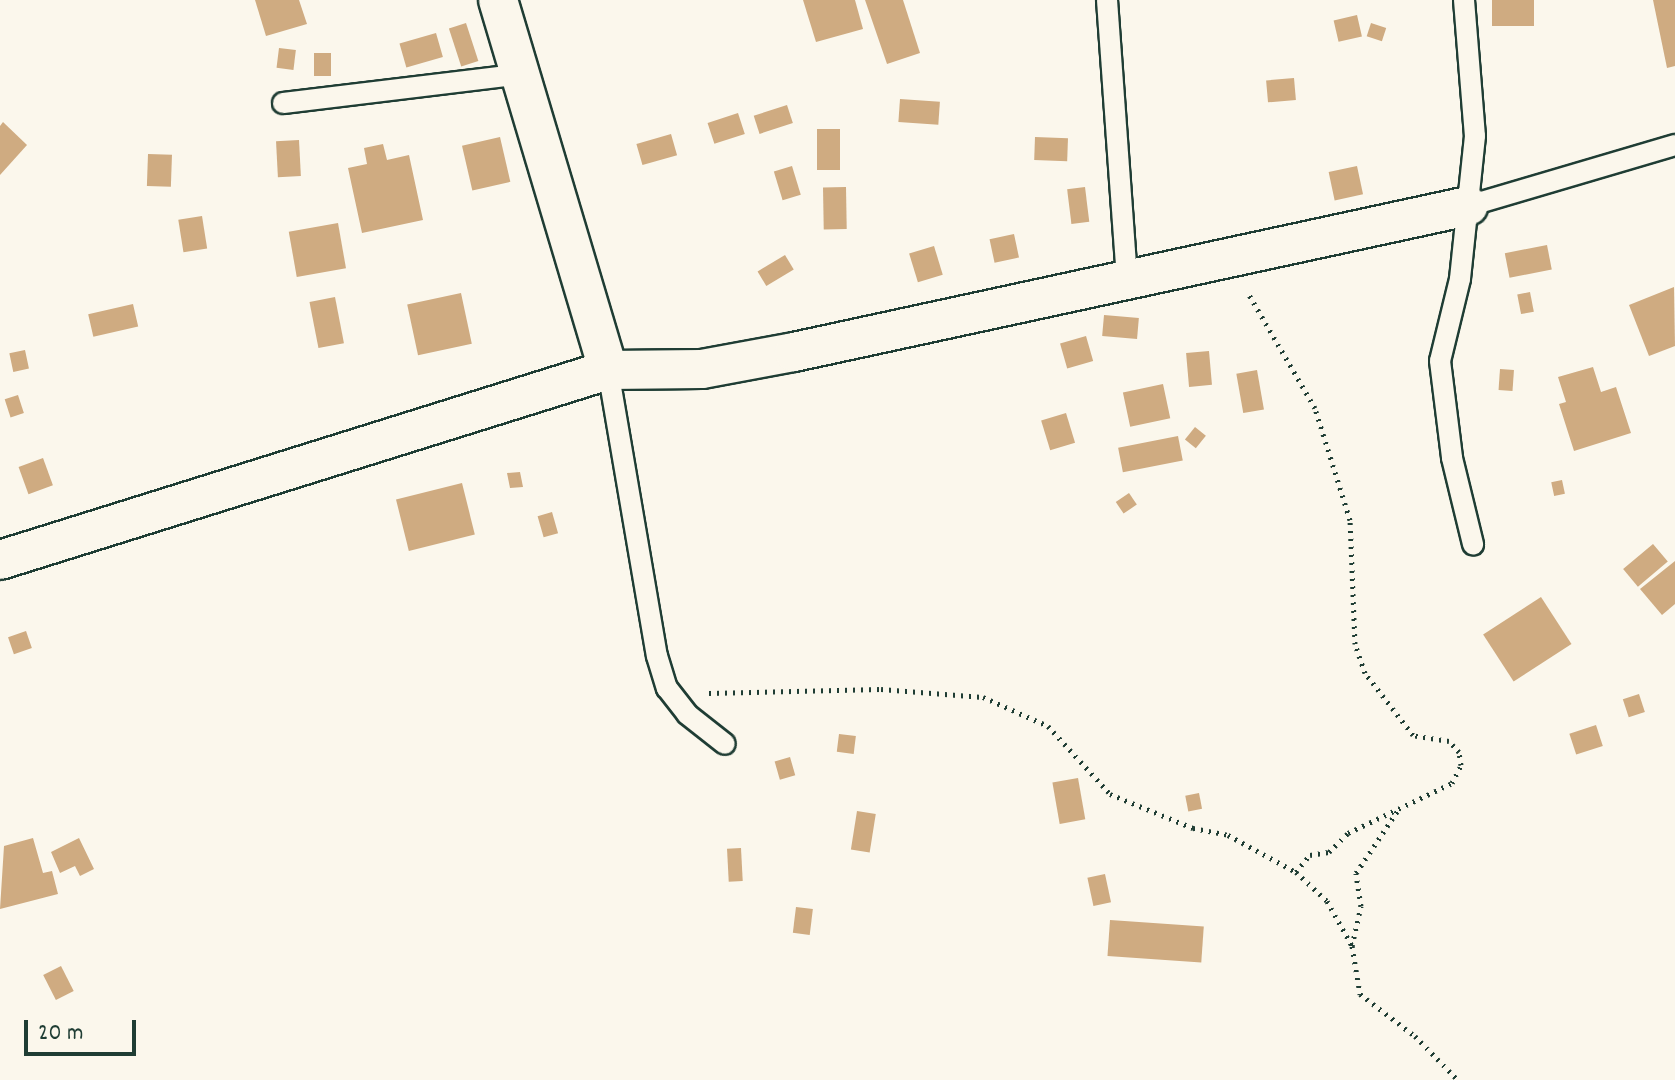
<!DOCTYPE html>
<style>
body{margin:0}
#map{position:relative;width:1675px;height:1080px;overflow:hidden;background:#fbf7ec;font-family:Dekko,sans-serif}
div>[style]{position:absolute}
[style*='--x']{left:calc(var(--x)*1px);top:calc(var(--y)*1px);width:calc(var(--w)*1px);rotate:calc(var(--a)*1deg)}
.building>*{inset:0;background:#cfab81;transform-origin:0 0}
.path>*{height:5px;margin-top:-2.5px;transform-origin:0;background:repeating-linear-gradient(90deg,#1f3d34 0 2px,transparent 0 8px)}
.roads{filter:drop-shadow(2px 0 #1f3d34) drop-shadow(-2px 0 #1f3d34) drop-shadow(0 2px #1f3d34) drop-shadow(0 -2px #1f3d34)}
.lane>*{height:20px;margin:-10px;padding:0 10px;transform-origin:10px;border-radius:10px;background:#fbf7ec}
.street>*{height:38px;margin:-19px;padding:0 19px;transform-origin:19px;border-radius:19px;background:#fbf7ec}
span{translate:-50% -50%;white-space:nowrap;text-align:center;line-height:1.15;-webkit-text-stroke:6px #fbf7ec;paint-order:stroke}
.scale{position:absolute;left:24px;top:1020px;width:112px;height:36px;box-sizing:border-box;border:4px solid #1f3d34;border-top:0;padding-left:10px;font-size:24px;line-height:28px;white-space:nowrap;color:#1f3d34;-webkit-text-stroke:6px #fbf7ec;paint-order:stroke}
</style>
<div id="map">
<div class="building">
<div style="clip-path:polygon(255px 0,299px 0,307px 24px,266px 36px)"></div>
<div style="clip-path:polygon(803px 0,855px 0,863px 29px,816px 42px)"></div>
<div style="clip-path:polygon(865px 0,903px 0,920px 53px,887px 64px)"></div>
<div style="left:1492px;top:0;width:42px;height:26px"></div>
<div style="clip-path:polygon(1653px 0,1675px 0,1675px 66px,1667px 68px)"></div>
<div style="left:1357px;top:15px;width:22px;height:24px;rotate:77deg"></div>
<div style="left:466px;top:23px;width:40px;height:18px;rotate:72deg"></div>
<div style="left:1371px;top:23px;width:16px;height:14px;rotate:18deg"></div>
<div style="left:436px;top:33px;width:25px;height:38px;rotate:74deg"></div>
<div style="left:279px;top:48px;width:17px;height:20px;rotate:7deg"></div>
<div style="left:314px;top:53px;width:17px;height:23px"></div>
<div style="left:1294px;top:78px;width:22px;height:28px;rotate:85deg"></div>
<div style="left:900px;top:99px;width:40px;height:23px;rotate:4deg"></div>
<div style="left:787px;top:105px;width:19px;height:35px;rotate:72deg"></div>
<div style="left:738px;top:113px;width:22px;height:32px;rotate:72deg"></div>
<div style="clip-path:polygon(3px 122px,27px 145px,0 175px,0 126px)"></div>
<div style="left:817px;top:129px;width:23px;height:41px"></div>
<div style="left:671px;top:134px;width:22px;height:36px;rotate:74deg"></div>
<div style="left:500px;top:137px;width:46px;height:39px;rotate:77deg"></div>
<div style="left:1035px;top:137px;width:33px;height:23px;rotate:2deg"></div>
<div style="left:299px;top:140px;width:36px;height:23px;rotate:87deg"></div>
<div style="clip-path:polygon(383px 144px,387px 160px,409px 155px,423px 220px,362px 233px,348px 168px,367px 164px,364px 148px)"></div>
<div style="left:148px;top:154px;width:24px;height:32px;rotate:2deg"></div>
<div style="left:792px;top:166px;width:30px;height:19px;rotate:73deg"></div>
<div style="left:1357px;top:166px;width:29px;height:29px;rotate:78deg"></div>
<div style="left:846px;top:187px;width:42px;height:23px;rotate:89deg"></div>
<div style="left:1085px;top:187px;width:35px;height:18px;rotate:83deg"></div>
<div style="left:202px;top:216px;width:33px;height:24px;rotate:81deg"></div>
<div style="left:338px;top:223px;width:46px;height:50px;rotate:80deg"></div>
<div style="left:1014px;top:234px;width:24px;height:25px;rotate:78deg"></div>
<div style="left:1547px;top:245px;width:25px;height:43px;rotate:79deg"></div>
<div style="left:934px;top:246px;width:30px;height:26px;rotate:73deg"></div>
<div style="left:785px;top:255px;width:17px;height:32px;rotate:59deg"></div>
<div style="clip-path:polygon(1674px 287px,1675px 346px,1649px 356px,1629px 305px)"></div>
<div style="left:1530px;top:292px;width:20px;height:13px;rotate:79deg"></div>
<div style="left:461px;top:293px;width:52px;height:55px;rotate:78deg"></div>
<div style="left:335px;top:297px;width:47px;height:26px;rotate:79deg"></div>
<div style="left:133px;top:304px;width:23px;height:46px;rotate:77deg"></div>
<div style="left:1104px;top:315px;width:35px;height:21px;rotate:5deg"></div>
<div style="left:1086px;top:336px;width:26px;height:27px;rotate:74deg"></div>
<div style="left:25px;top:350px;width:19px;height:16px;rotate:78deg"></div>
<div style="left:1209px;top:351px;width:34px;height:23px;rotate:85deg"></div>
<div style="clip-path:polygon(1593px 367px,1601px 392px,1616px 387px,1631px 433px,1574px 451px,1559px 404px,1566px 402px,1558px 377px)"></div>
<div style="left:1500px;top:369px;width:14px;height:21px;rotate:4deg"></div>
<div style="left:1257px;top:370px;width:40px;height:21px;rotate:80deg"></div>
<div style="left:1163px;top:384px;width:35px;height:41px;rotate:78deg"></div>
<div style="left:18px;top:395px;width:19px;height:14px;rotate:72deg"></div>
<div style="left:1066px;top:413px;width:31px;height:26px;rotate:73deg"></div>
<div style="left:1195px;top:427px;width:14px;height:16px;rotate:39deg"></div>
<div style="left:1178px;top:436px;width:25px;height:61px;rotate:79deg"></div>
<div style="left:43px;top:458px;width:29px;height:26px;rotate:70deg"></div>
<div style="clip-path:polygon(520px 472px,523px 487px,510px 488px,507px 473px)"></div>
<div style="left:1562px;top:480px;width:14px;height:11px;rotate:78deg"></div>
<div style="left:462px;top:483px;width:53px;height:68px;rotate:76deg"></div>
<div style="left:1129px;top:493px;width:14px;height:16px;rotate:56deg"></div>
<div style="left:552px;top:512px;width:22px;height:15px;rotate:74deg"></div>
<div style="left:1653px;top:544px;width:23px;height:39px;rotate:50deg"></div>
<div style="clip-path:polygon(1675px 561px,1675px 604px,1662px 615px,1640px 589px)"></div>
<div style="left:1541px;top:597px;width:56px;height:69px;rotate:57deg"></div>
<div style="left:26px;top:631px;width:18px;height:19px;rotate:71deg"></div>
<div style="left:1639px;top:694px;width:19px;height:17px;rotate:72deg"></div>
<div style="left:1596px;top:725px;width:22px;height:28px;rotate:72deg"></div>
<div style="left:839px;top:734px;width:17px;height:18px;rotate:7deg"></div>
<div style="left:790px;top:757px;width:19px;height:16px;rotate:74deg"></div>
<div style="left:1078px;top:778px;width:42px;height:26px;rotate:80deg"></div>
<div style="left:1199px;top:793px;width:16px;height:14px;rotate:79deg"></div>
<div style="left:857px;top:811px;width:19px;height:39px;rotate:9deg"></div>
<div style="clip-path:polygon(33px 838px,43px 873px,52px 871px,58px 894px,0 909px,4px 846px)"></div>
<div style="clip-path:polygon(79px 838px,94px 869px,80px 876px,75px 866px,60px 873px,51px 852px)"></div>
<div style="left:741px;top:848px;width:33px;height:14px;rotate:87deg"></div>
<div style="left:1105px;top:874px;width:29px;height:18px;rotate:78deg"></div>
<div style="left:796px;top:907px;width:17px;height:26px;rotate:7deg"></div>
<div style="left:1110px;top:920px;width:94px;height:36px;rotate:4deg"></div>
<div style="left:61px;top:966px;width:28px;height:20px;rotate:63deg"></div>
</div>
<div class="path">
<div style="--x:709;--y:693;--w:172;--a:-1.3"></div>
<div style="--x:881;--y:689;--w:102;--a:4.5"></div>
<div style="--x:983;--y:697;--w:71;--a:24"></div>
<div style="--x:1048;--y:726;--w:92;--a:47.6"></div>
<div style="--x:1110;--y:794;--w:90;--a:22.3"></div>
<div style="--x:1193;--y:828;--w:36;--a:11"></div>
<div style="--x:1228;--y:835;--w:77;--a:28.6"></div>
<div style="--x:1296;--y:872;--w:22;--a:-51"></div>
<div style="--x:1310;--y:855;--w:19;--a:-9"></div>
<div style="--x:1329;--y:852;--w:27;--a:-45"></div>
<div style="--x:1348;--y:833;--w:115;--a:-25.7"></div>
<div style="--x:1452;--y:783;--w:20;--a:-63"></div>
<div style="--x:1461;--y:765;--w:13;--a:-99"></div>
<div style="--x:1459;--y:752;--w:15;--a:-132"></div>
<div style="--x:1449;--y:741;--w:36;--a:-171"></div>
<div style="--x:1413;--y:735;--w:78;--a:-127.7"></div>
<div style="--x:1365;--y:673;--w:31;--a:-109"></div>
<div style="--x:1355;--y:644;--w:124;--a:-92.3"></div>
<div style="--x:1350;--y:520;--w:117;--a:-107.4"></div>
<div style="--x:1315;--y:408;--w:135;--a:-120.2"></div>
<div style="--x:1296;--y:872;--w:42;--a:43.1"></div>
<div style="--x:1327;--y:901;--w:51;--a:60.9"></div>
<div style="--x:1352;--y:946;--w:49;--a:80.5"></div>
<div style="--x:1360;--y:994;--w:69;--a:37.4"></div>
<div style="--x:1415;--y:1036;--w:62;--a:45.7"></div>
<div style="--x:1352;--y:946;--w:41;--a:-77.3"></div>
<div style="--x:1361;--y:906;--w:33;--a:-99"></div>
<div style="--x:1356;--y:873;--w:76;--a:-56.3"></div>
</div>
<div class="roads">
<div class="lane">
<div style="--x:1107;--y:0;--w:278;--a:85.9"></div>
<div style="--x:1464;--y:0;--w:136;--a:85.4"></div>
<div style="--x:1475;--y:136;--w:144;--a:96"></div>
<div style="--x:1460;--y:279;--w:84;--a:103.7"></div>
<div style="--x:1440;--y:361;--w:98;--a:82.9"></div>
<div style="--x:1452;--y:458;--w:89;--a:76.3"></div>
<div style="--x:283;--y:103;--w:241;--a:-6.9"></div>
<div style="--x:1468;--y:206;--w:216;--a:-16.4"></div>
<div style="--x:608;--y:370;--w:290;--a:80.3"></div>
<div style="--x:657;--y:656;--w:34;--a:73"></div>
<div style="--x:667;--y:688;--w:33;--a:52"></div>
<div style="--x:687;--y:714;--w:48;--a:38.3"></div>
</div>
<div class="street">
<div style="--x:498;--y:0;--w:386;--a:73.4"></div>
<div style="--x:0;--y:560;--w:637;--a:-17.35"></div>
<div style="--x:608;--y:370;--w:94;--a:-0.6"></div>
<div style="--x:702;--y:369;--w:94;--a:-10.5"></div>
<div style="--x:794;--y:352;--w:690;--a:-12.22"></div>
</div>
</div>
<div class="scale">20 m</div>
</div>
